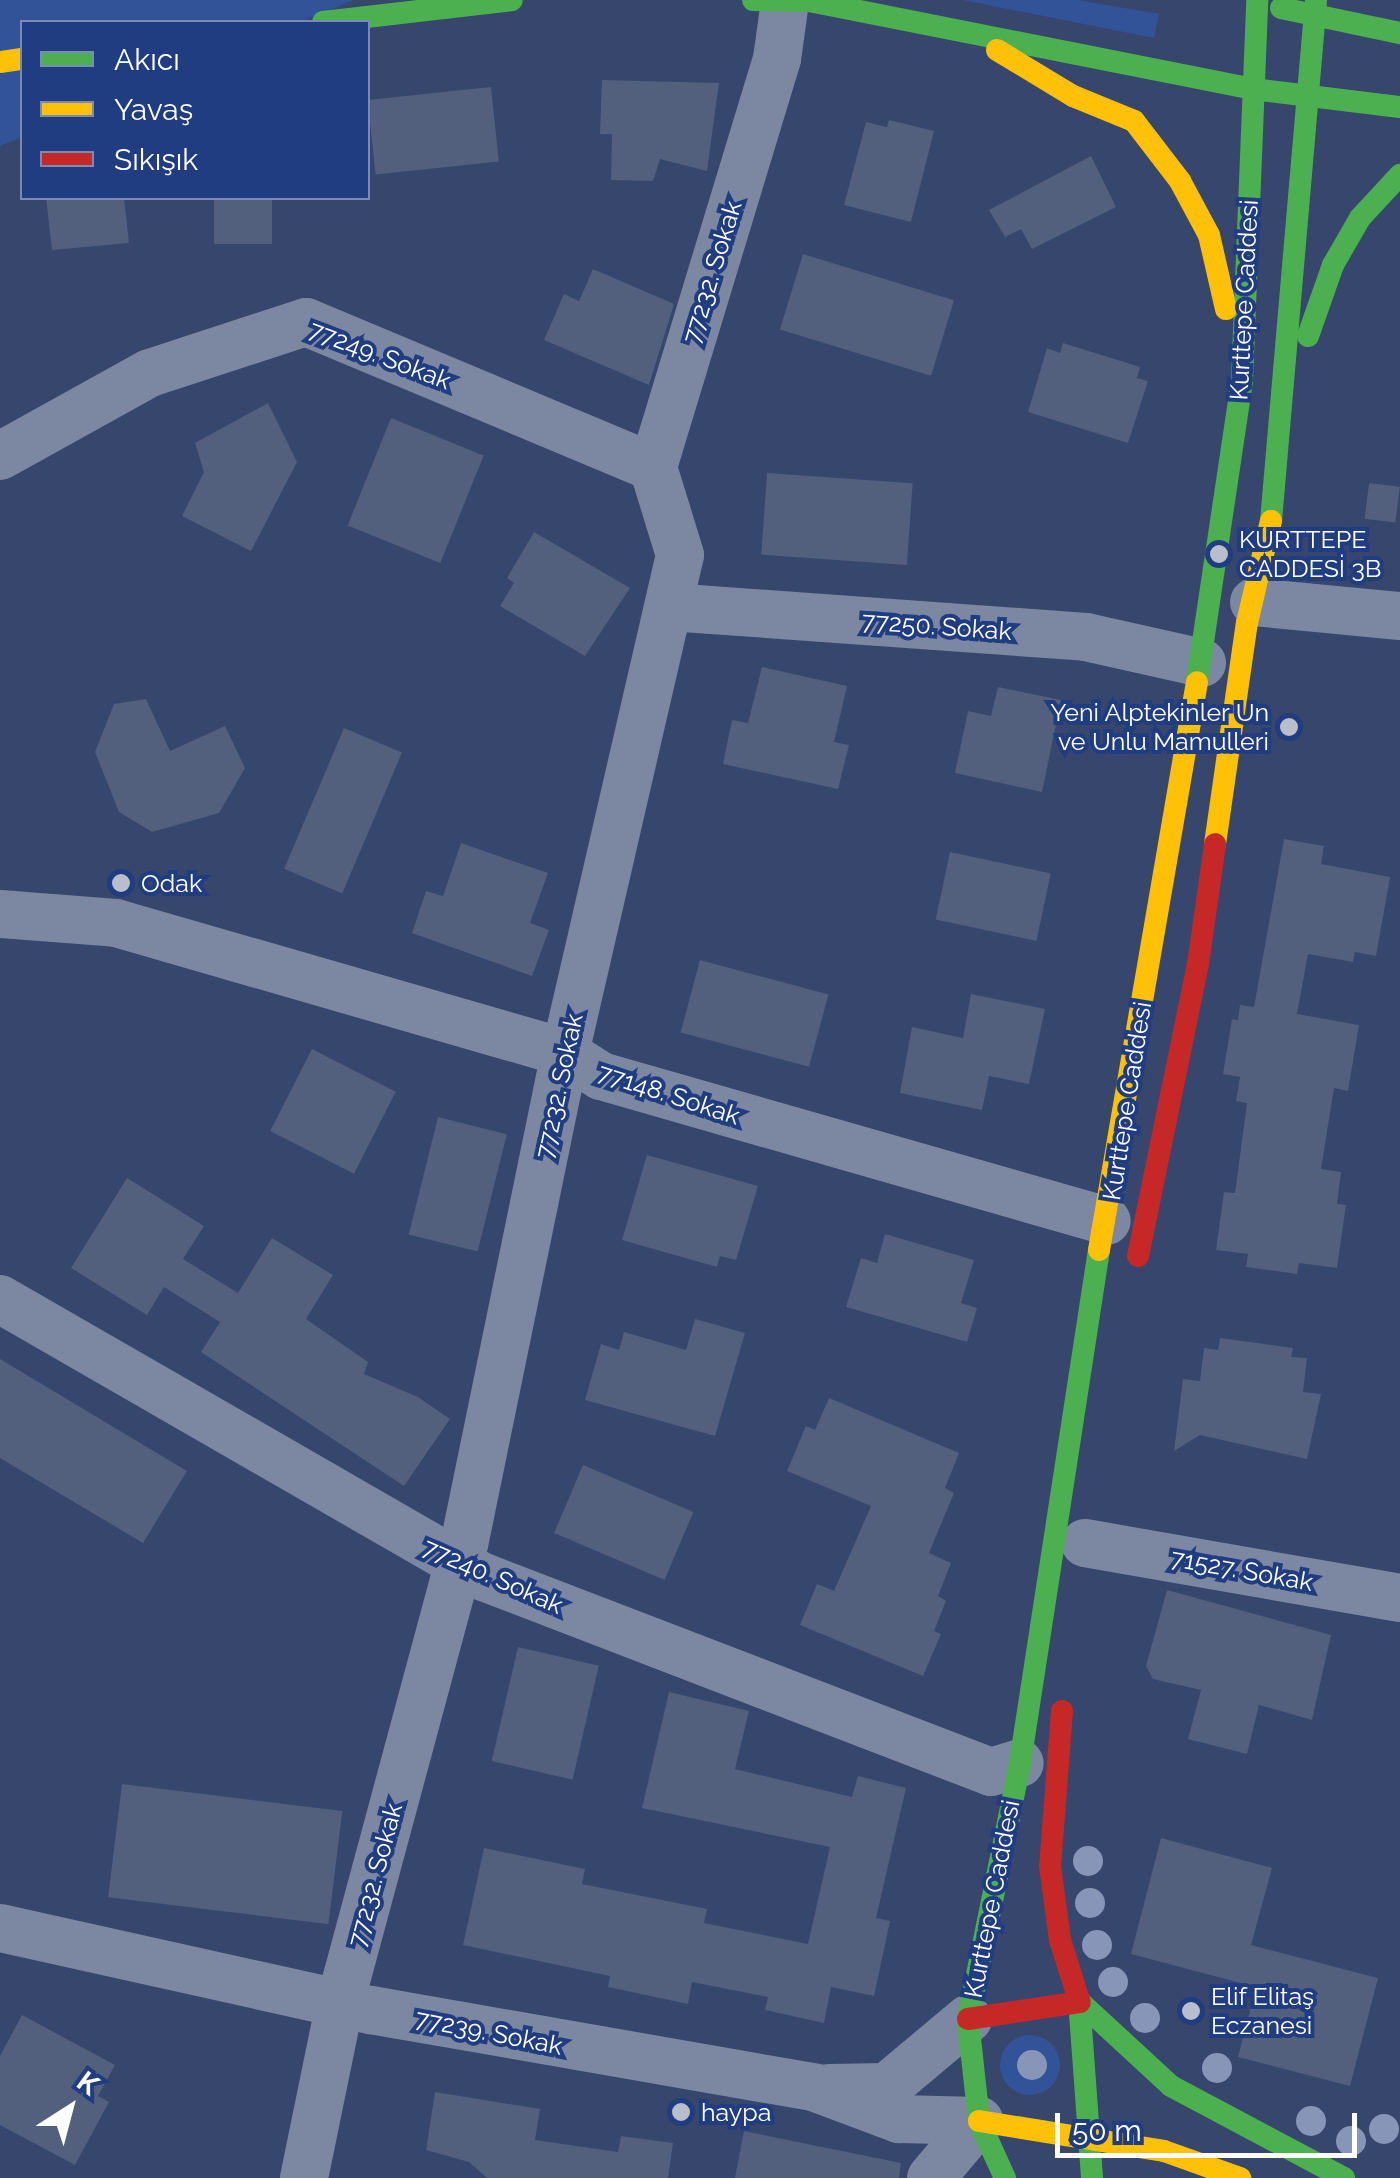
<!DOCTYPE html>
<meta charset="utf-8">
<style>
body{margin:0}
#map{position:relative;width:1400px;height:2178px;overflow:hidden;background:#36466c;font-family:Raleway,sans-serif}
div>[style]{position:absolute}
[style*='--x']{left:calc(var(--x)*1px);top:calc(var(--y)*1px);width:calc(var(--w)*1px);rotate:calc(var(--a)*1deg)}
.green>*{inset:0;background:#335399}
.round{border-radius:50%}
.building>*{inset:0;background:#525f7d;transform-origin:0 0}
.street>*{height:48px;margin:-24px;padding:0 24px;transform-origin:24px;border-radius:24px;background:#7c87a2}
.fast>*{height:22px;margin:-11px;padding:0 11px;transform-origin:11px;border-radius:11px;background:#4caf50}
.slow>*{height:22px;margin:-11px;padding:0 11px;transform-origin:11px;border-radius:11px;background:#ffc107}
.jam>*{height:22px;margin:-11px;padding:0 11px;transform-origin:11px;border-radius:11px;background:#c62828}
.trees>*{width:30px;height:30px;margin:-15px;border-radius:50%;background:#8796b8}
.dots>*{width:28px;height:28px;translate:-50% -50%;box-sizing:border-box;border:5px solid #203d82;border-radius:50%}
span{translate:-50% -50%;white-space:nowrap;text-align:center;line-height:1.15;-webkit-text-stroke:8px #203d82;paint-order:stroke}
.street-label{font-size:25px;color:#fff}
.poi-label{font-size:25px;color:#fff}
.left{translate:0 -50%;text-align:left}
.right{translate:-100% -50%;text-align:right}
.legend{position:absolute;left:20px;top:20px;width:350px;height:180px;box-sizing:border-box;background:#203d82;border:2px solid #798bb4;margin:0;padding:12px 18px;list-style:none;font-size:30px;color:#fff}
.legend li{display:flex;align-items:center;gap:20px;height:50px}
.legend b{width:50px;border:2px solid #798bb4}
.north{position:absolute;left:20px;top:2058px;width:100px;height:100px;-webkit-text-stroke:8px #203d82;paint-order:stroke;rotate:36deg;font-size:28px;font-weight:700;line-height:40px;text-align:center;color:#fff}
.north::after{content:'';display:block;margin:auto;width:35px;height:45px;background:#fff;clip-path:polygon(50% 0,100% 100%,50% 72%,0 100%)}
.scale{position:absolute;left:1055px;top:2113px;width:302px;height:45px;box-sizing:border-box;border:5px solid #fff;border-top:0;padding-left:12px;font-size:30px;line-height:35px;white-space:nowrap;color:#fff;-webkit-text-stroke:8px #203d82;paint-order:stroke}
</style>
<div id="map">
<div class="green">
<div style="clip-path:polygon(0 0,354px 0,300px 22px,22px 22px,22px 137px,0 146px)"></div>
<div style="clip-path:polygon(963px 0,1078px 0,1159px 14px,1154px 38px)"></div>
<div class="round" style="left:1000px;top:2035px;width:60px;height:60px"></div>
</div>
<div class="building">
<div style="clip-path:polygon(602px 80px,719px 83px,707px 171px,660px 159px,653px 181px,611px 180px,612px 134px,600px 134px)"></div>
<div style="left:491px;top:87px;width:75px;height:124px;rotate:84deg"></div>
<div style="clip-path:polygon(889px 120px,934px 131px,911px 222px,844px 205px,866px 122px,887px 127px)"></div>
<div style="clip-path:polygon(1091px 156px,1116px 207px,1032px 249px,1021px 229px,1005px 237px,989px 210px)"></div>
<div style="clip-path:polygon(46px 198px,124px 198px,129px 243px,52px 250px)"></div>
<div style="left:214px;top:198px;width:58px;height:46px"></div>
<div style="left:803px;top:254px;width:158px;height:79px;rotate:17deg"></div>
<div style="clip-path:polygon(593px 269px,674px 304px,649px 385px,544px 340px,564px 294px,579px 301px)"></div>
<div style="clip-path:polygon(1063px 343px,1140px 367px,1137px 378px,1148px 381px,1128px 443px,1028px 412px,1047px 348px,1060px 353px)"></div>
<div style="clip-path:polygon(268px 403px,297px 462px,251px 551px,182px 516px,204px 472px,195px 443px)"></div>
<div style="left:391px;top:418px;width:100px;height:116px;rotate:22deg"></div>
<div style="left:767px;top:473px;width:146px;height:82px;rotate:4deg"></div>
<div style="left:1369px;top:483px;width:31px;height:36px;rotate:7deg"></div>
<div style="clip-path:polygon(534px 532px,630px 588px,585px 656px,500px 606px,514px 583px,507px 578px)"></div>
<div style="clip-path:polygon(762px 667px,847px 686px,834px 742px,849px 745px,838px 789px,723px 764px,732px 720px,748px 723px)"></div>
<div style="clip-path:polygon(998px 687px,1061px 700px,1042px 792px,955px 773px,968px 711px,991px 716px)"></div>
<div style="clip-path:polygon(146px 699px,170px 751px,225px 726px,245px 768px,219px 813px,152px 832px,119px 812px,95px 752px,114px 704px)"></div>
<div style="left:344px;top:728px;width:63px;height:153px;rotate:23deg"></div>
<div style="clip-path:polygon(1284px 839px,1324px 846px,1321px 864px,1390px 877px,1376px 956px,1355px 952px,1353px 962px,1308px 954px,1297px 1014px,1359px 1025px,1348px 1091px,1334px 1088px,1321px 1169px,1341px 1172px,1337px 1204px,1346px 1205px,1337px 1268px,1299px 1263px,1297px 1274px,1246px 1267px,1248px 1254px,1216px 1250px,1224px 1192px,1235px 1193px,1247px 1103px,1236px 1101px,1240px 1077px,1223px 1074px,1232px 1019px,1238px 1020px,1240px 1005px,1254px 1007px)"></div>
<div style="clip-path:polygon(461px 843px,548px 873px,530px 923px,549px 930px,532px 976px,412px 933px,426px 891px,443px 896px)"></div>
<div style="left:950px;top:852px;width:103px;height:69px;rotate:12deg"></div>
<div style="left:700px;top:960px;width:133px;height:75px;rotate:15deg"></div>
<div style="clip-path:polygon(971px 994px,1045px 1009px,1029px 1084px,989px 1076px,982px 1110px,900px 1093px,912px 1027px,963px 1038px)"></div>
<div style="left:312px;top:1049px;width:94px;height:92px;rotate:27deg"></div>
<div style="left:438px;top:1117px;width:71px;height:121px;rotate:14deg"></div>
<div style="clip-path:polygon(647px 1155px,758px 1186px,736px 1260px,720px 1256px,717px 1267px,622px 1240px)"></div>
<div style="clip-path:polygon(127px 1178px,204px 1226px,183px 1259px,238px 1293px,272px 1238px,333px 1275px,306px 1319px,368px 1362px,364px 1374px,418px 1397px,450px 1419px,404px 1486px,201px 1352px,220px 1322px,164px 1287px,147px 1315px,71px 1268px)"></div>
<div style="clip-path:polygon(885px 1234px,974px 1260px,961px 1303px,977px 1308px,967px 1342px,846px 1307px,861px 1258px,877px 1263px)"></div>
<div style="clip-path:polygon(695px 1319px,745px 1333px,715px 1436px,585px 1400px,601px 1344px,619px 1350px,624px 1332px,686px 1350px)"></div>
<div style="clip-path:polygon(1220px 1338px,1293px 1348px,1291px 1357px,1307px 1358px,1303px 1392px,1321px 1394px,1307px 1459px,1200px 1435px,1174px 1451px,1183px 1379px,1200px 1381px,1204px 1348px,1218px 1350px)"></div>
<div style="clip-path:polygon(0 1359px,187px 1471px,143px 1543px,0 1458px)"></div>
<div style="clip-path:polygon(829px 1398px,959px 1453px,945px 1488px,954px 1493px,929px 1553px,951px 1563px,938px 1596px,946px 1601px,934px 1631px,941px 1634px,923px 1676px,800px 1625px,817px 1584px,834px 1591px,871px 1506px,787px 1471px,806px 1426px,815px 1430px)"></div>
<div style="left:583px;top:1465px;width:120px;height:74px;rotate:23deg"></div>
<div style="clip-path:polygon(1167px 1590px,1331px 1635px,1312px 1720px,1259px 1705px,1247px 1754px,1188px 1739px,1201px 1690px,1153px 1679px,1146px 1666px)"></div>
<div style="left:518px;top:1647px;width:83px;height:117px;rotate:13deg"></div>
<div style="clip-path:polygon(669px 1692px,749px 1711px,735px 1769px,852px 1797px,858px 1776px,906px 1788px,876px 1918px,890px 1921px,874px 1996px,831px 1987px,824px 2023px,765px 2010px,768px 1997px,692px 1982px,688px 2004px,608px 1987px,610px 1976px,463px 1945px,484px 1848px,585px 1869px,582px 1884px,707px 1909px,704px 1923px,808px 1944px,830px 1847px,642px 1808px)"></div>
<div style="left:122px;top:1784px;width:222px;height:114px;rotate:7deg"></div>
<div style="clip-path:polygon(1161px 1838px,1272px 1868px,1251px 1945px,1378px 1978px,1350px 2086px,1238px 2057px,1256px 1987px,1131px 1954px)"></div>
<div style="clip-path:polygon(22px 2015px,115px 2065px,98px 2096px,109px 2102px,75px 2165px,0 2125px,0 2056px)"></div>
<div style="clip-path:polygon(435px 2092px,540px 2109px,535px 2140px,618px 2152px,621px 2136px,673px 2143px,668px 2178px,487px 2178px,469px 2162px,426px 2150px)"></div>
<div style="clip-path:polygon(744px 2131px,901px 2163px,899px 2178px,735px 2178px)"></div>
</div>
<div class="street">
<div style="--x:0;--y:456;--w:171;--a:-29"></div>
<div style="--x:150;--y:373;--w:164;--a:-18.1"></div>
<div style="--x:306;--y:322;--w:376;--a:22.7"></div>
<div style="--x:1254;--y:602;--w:147;--a:5.5"></div>
<div style="--x:669;--y:607;--w:418;--a:4.1"></div>
<div style="--x:1086;--y:637;--w:119;--a:12.6"></div>
<div style="--x:0;--y:914;--w:116;--a:4.4"></div>
<div style="--x:116;--y:923;--w:467;--a:16.1"></div>
<div style="--x:565;--y:1053;--w:43;--a:32.6"></div>
<div style="--x:601;--y:1076;--w:526;--a:15.99"></div>
<div style="--x:0;--y:1299;--w:555;--a:29.94"></div>
<div style="--x:481;--y:1576;--w:546;--a:21.02"></div>
<div style="--x:991;--y:1772;--w:30;--a:-17"></div>
<div style="--x:1085;--y:1543;--w:320;--a:9.9"></div>
<div style="--x:0;--y:1928;--w:380;--a:12.5"></div>
<div style="--x:371;--y:2010;--w:452;--a:9.9"></div>
<div style="--x:816;--y:2088;--w:89;--a:20.5"></div>
<div style="--x:899;--y:2119;--w:80;--a:1.4"></div>
<div style="--x:829;--y:2088;--w:58;--a:-1"></div>
<div style="--x:887;--y:2087;--w:106;--a:-40"></div>
<div style="--x:304;--y:2178;--w:179;--a:-78.4"></div>
<div style="--x:340;--y:2003;--w:474;--a:-74.9"></div>
<div style="--x:464;--y:1545;--w:502;--a:-78.4"></div>
<div style="--x:565;--y:1053;--w:511;--a:-77"></div>
<div style="--x:680;--y:555;--w:92;--a:-107.1"></div>
<div style="--x:653;--y:467;--w:426;--a:-73.1"></div>
<div style="--x:777;--y:59;--w:59;--a:-82.1"></div>
<div style="--x:931;--y:2178;--w:75;--a:-49.9"></div>
</div>
<div class="fast">
<div style="--x:753;--y:0;--w:56;--a:1"></div>
<div style="--x:809;--y:1;--w:453;--a:11.2"></div>
<div style="--x:1253;--y:89;--w:148;--a:7"></div>
<div style="--x:1281;--y:8;--w:122;--a:11.9"></div>
<div style="--x:323;--y:22;--w:190;--a:-6.6"></div>
<div style="--x:1308;--y:336;--w:75;--a:-70.6"></div>
<div style="--x:1333;--y:265;--w:54;--a:-60.1"></div>
<div style="--x:1360;--y:218;--w:59;--a:-47.1"></div>
<div style="--x:1271;--y:521;--w:523;--a:-85.06"></div>
<div style="--x:1197;--y:682;--w:304;--a:-81.5"></div>
<div style="--x:1242;--y:381;--w:381;--a:-87.7"></div>
<div style="--x:1079;--y:2000;--w:178;--a:85.8"></div>
<div style="--x:1080;--y:2002;--w:124;--a:42.7"></div>
<div style="--x:1171;--y:2086;--w:196;--a:28"></div>
<div style="--x:1005;--y:2178;--w:63;--a:-114.5"></div>
<div style="--x:979;--y:2121;--w:103;--a:-96.2"></div>
<div style="--x:968;--y:2019;--w:261;--a:-78.5"></div>
<div style="--x:1020;--y:1763;--w:519;--a:-81.25"></div>
</div>
<div class="slow">
<div style="--x:997;--y:50;--w:89;--a:31.2"></div>
<div style="--x:1073;--y:96;--w:66;--a:22.3"></div>
<div style="--x:1134;--y:121;--w:76;--a:52.5"></div>
<div style="--x:1180;--y:181;--w:61;--a:61.8"></div>
<div style="--x:1209;--y:235;--w:76;--a:77.1"></div>
<div style="--x:0;--y:62;--w:22;--a:-8"></div>
<div style="--x:1215;--y:844;--w:223;--a:-81.8"></div>
<div style="--x:1247;--y:623;--w:105;--a:-76.8"></div>
<div style="--x:1099;--y:1250;--w:576;--a:-80.21"></div>
<div style="--x:979;--y:2121;--w:187;--a:9.2"></div>
<div style="--x:1164;--y:2151;--w:81;--a:19.6"></div>
</div>
<div class="jam">
<div style="--x:1138;--y:1256;--w:298;--a:-78.4"></div>
<div style="--x:1198;--y:964;--w:121;--a:-81.9"></div>
<div style="--x:1062;--y:1711;--w:155;--a:94.4"></div>
<div style="--x:1050;--y:1866;--w:75;--a:82.3"></div>
<div style="--x:1060;--y:1940;--w:63;--a:72.4"></div>
<div style="--x:968;--y:2019;--w:113;--a:-8.6"></div>
</div>
<div class="trees">
<div style="left:1088px;top:1861px"></div>
<div style="left:1090px;top:1903px"></div>
<div style="left:1097px;top:1945px"></div>
<div style="left:1113px;top:1982px"></div>
<div style="left:1145px;top:2018px"></div>
<div style="left:1032px;top:2065px"></div>
<div style="left:1217px;top:2068px"></div>
<div style="left:1311px;top:2121px"></div>
<div style="left:1384px;top:2129px"></div>
<div style="left:1351px;top:2141px"></div>
</div>
<div class="dots">
<div style="left:1219px;top:554px;background:#b9becc"></div>
<div style="left:1289px;top:727px;background:#b9becc"></div>
<div style="left:121px;top:883px;background:#b9becc"></div>
<div style="left:1191px;top:2011px;background:#b9becc"></div>
<div style="left:681px;top:2112px;background:#b9becc"></div>
</div>
<div class="street-label">
<span style="left:712px;top:272px;rotate:-73deg">77232. Sokak</span>
<span style="left:1244px;top:300px;rotate:-87deg">Kurttepe Caddesi</span>
<span style="left:380px;top:355px;rotate:21deg">77249. Sokak</span>
<span style="left:937px;top:626px;rotate:4deg">77250. Sokak</span>
<span style="left:559px;top:1086px;rotate:-78deg">77232. Sokak</span>
<span style="left:669px;top:1094px;rotate:18deg">77148. Sokak</span>
<span style="left:1127px;top:1101px;rotate:-81deg">Kurttepe Caddesi</span>
<span style="left:1242px;top:1570px;rotate:10deg">71527. Sokak</span>
<span style="left:493px;top:1576px;rotate:24deg">77240. Sokak</span>
<span style="left:375px;top:1875px;rotate:-75deg">77232. Sokak</span>
<span style="left:992px;top:1899px;rotate:-79deg">Kurttepe Caddesi</span>
<span style="left:489px;top:2032px;rotate:11deg">77239. Sokak</span>
</div>
<div class="poi-label">
<span class="left" style="left:1239px;top:554px">KURTTEPE<br>CADDESİ 3B</span>
<span class="right" style="left:1269px;top:727px">Yeni Alptekinler Un<br>ve Unlu Mamulleri</span>
<span class="left" style="left:141px;top:883px">Odak</span>
<span class="left" style="left:1211px;top:2011px">Elif Elitaş<br>Eczanesi</span>
<span class="left" style="left:701px;top:2112px">haypa</span>
</div>
<ul class="legend">
<li><b style="height:12px;background:#4caf50"></b>Akıcı</li>
<li><b style="height:12px;background:#ffc107"></b>Yavaş</li>
<li><b style="height:12px;background:#c62828"></b>Sıkışık</li>
</ul>
<div class="north">K</div>
<div class="scale">50 m</div>
</div>
